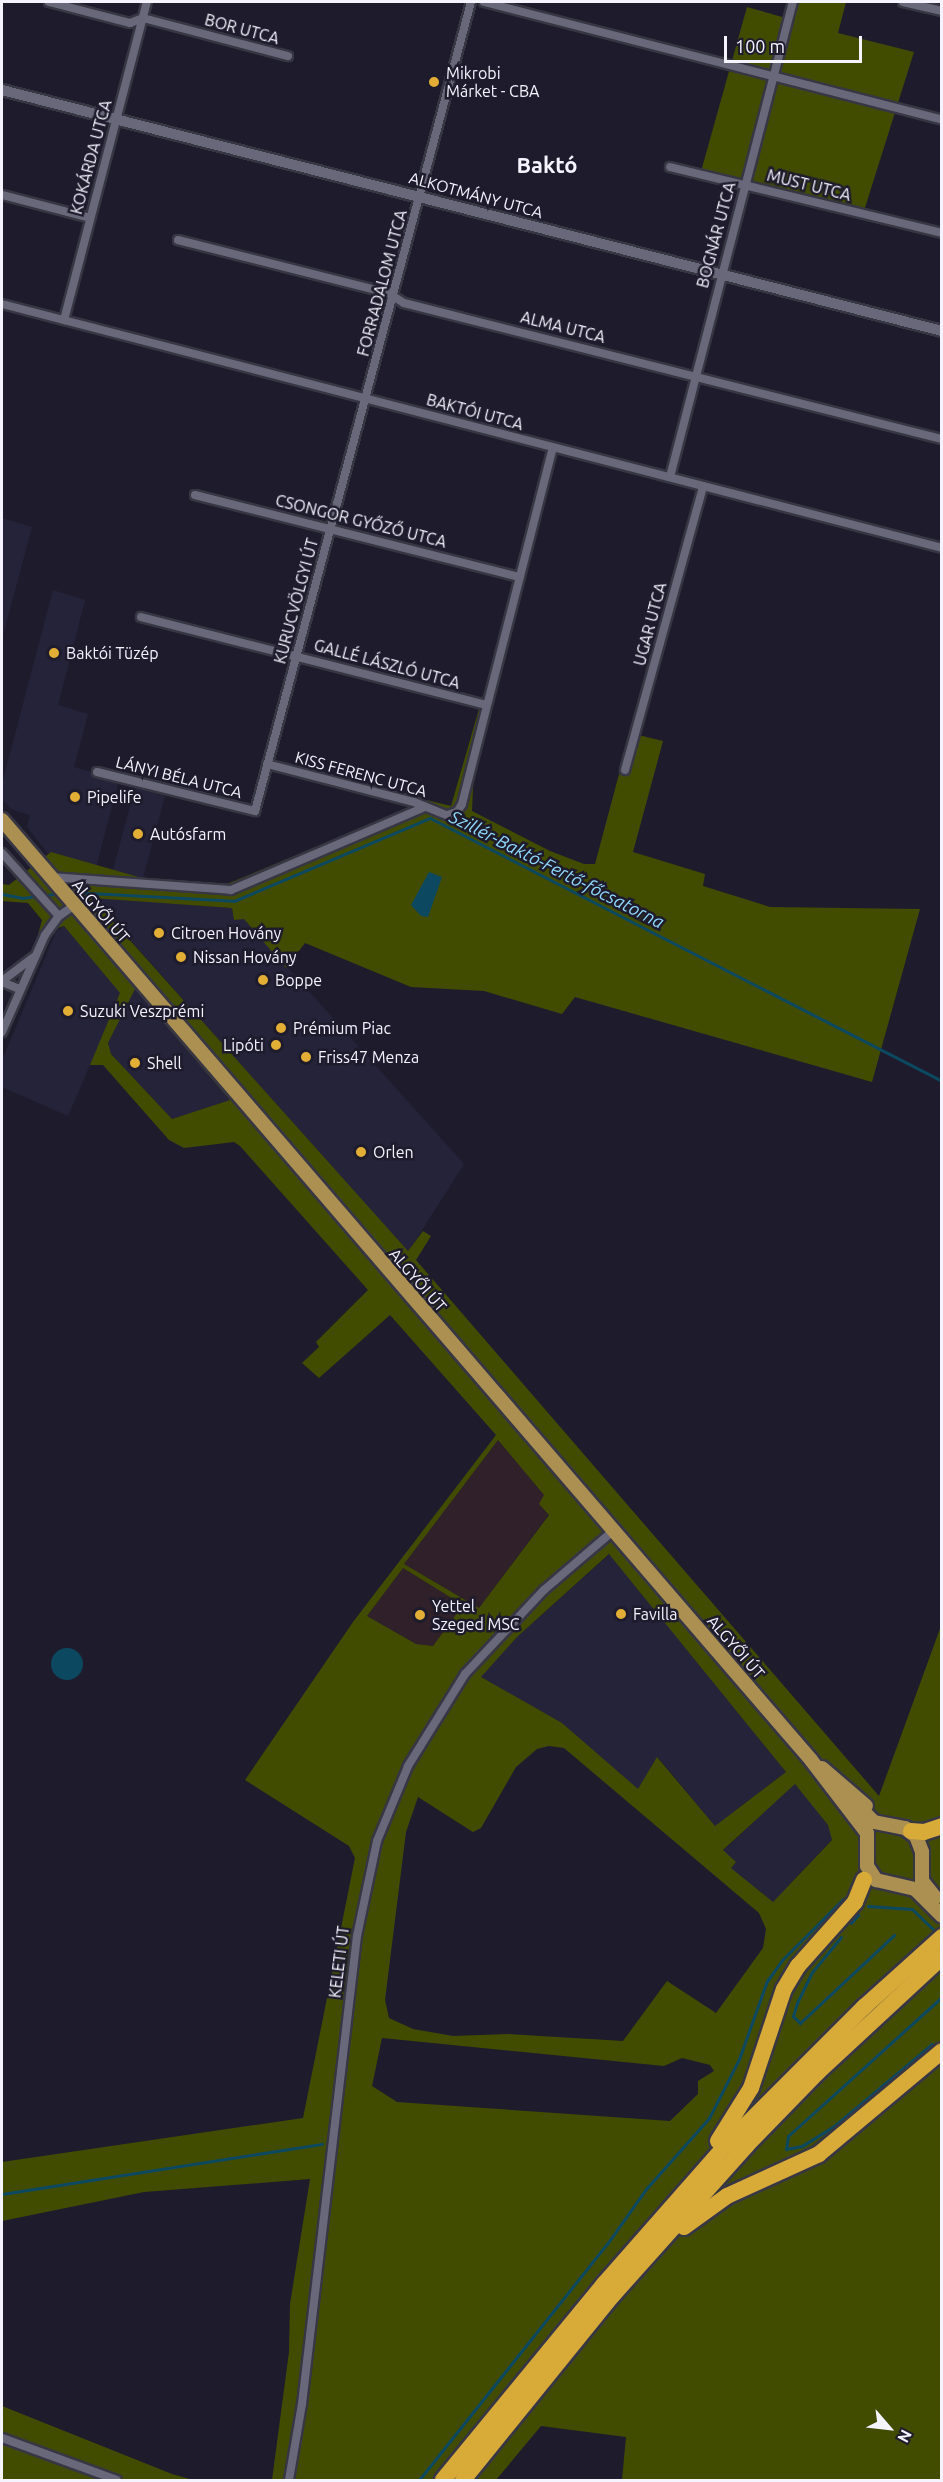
<!DOCTYPE html>
<meta charset="utf-8">
<style>
body{margin:0}
#map{position:relative;width:943px;height:2482px;overflow:hidden;background:#1e1c2c;font-family:Ubuntu,sans-serif}
div>[style]{position:absolute}
[style*='--x']{left:calc(var(--x)*1px);top:calc(var(--y)*1px);width:calc(var(--w)*1px);rotate:calc(var(--a)*1deg)}
.built>*{inset:0;background:#252339;transform-origin:0 0}
.industrial>*{inset:0;background:#302029}
.green>*{inset:0;background:#424c00}
.water>*{inset:0;background:#0c4961}
.round{border-radius:50%}
.stream>*{height:3px;margin:-1.5px;padding:0 1.5px;transform-origin:1.5px;border-radius:1.5px;background:#0c4961}
.roads{filter:drop-shadow(2px 0 #373643) drop-shadow(-2px 0 #373643) drop-shadow(0 2px #373643) drop-shadow(0 -2px #373643)}
.minor>*{height:8px;margin:-4px;padding:0 4px;transform-origin:4px;border-radius:4px;background:#68687a}
.tertiary>*{height:10px;margin:-5px;padding:0 5px;transform-origin:5px;border-radius:5px;background:#68687a}
.primary>*{height:14px;margin:-7px;padding:0 7px;transform-origin:7px;border-radius:7px;background:#ab9052}
.motorway>*{height:16px;margin:-8px;padding:0 8px;transform-origin:8px;border-radius:8px;background:#d8aa37}
.dots>*{width:16px;height:16px;translate:-50% -50%;box-sizing:border-box;border:3px solid #1e1c2c;border-radius:50%}
span{translate:-50% -50%;white-space:nowrap;text-align:center;line-height:1.15;-webkit-text-stroke:5px #1e1c2c;paint-order:stroke}
.street-label{font-size:16px;color:#f4f3fe}
.poi-label{font-size:16px;color:#f4f3fe}
.left{translate:0 -50%;text-align:left}
.right{translate:-100% -50%;text-align:right}
.water-label{font-size:18px;color:#8fd9fc;font-style:italic}
.district-label{font-size:22px;color:#f4f3fe;font-weight:700}
.frame{position:absolute;inset:0;border:3px solid #f4f3fe;pointer-events:none}
.north{position:absolute;left:859px;top:2398px;width:60px;height:60px;-webkit-text-stroke:4px #1e1c2c;paint-order:stroke;rotate:118deg;font-size:16px;font-weight:700;line-height:24px;text-align:center;color:#f4f3fe}
.north::after{content:'';display:block;margin:auto;width:21px;height:27px;background:#f4f3fe;clip-path:polygon(50% 0,100% 100%,50% 72%,0 100%)}
.scale{position:absolute;left:724px;top:36px;width:138px;height:27px;box-sizing:border-box;border:3px solid #f4f3fe;border-top:0;padding-left:8px;font-size:18px;line-height:21px;white-space:nowrap;color:#f4f3fe;-webkit-text-stroke:4px #1e1c2c;paint-order:stroke}
</style>
<div id="map">
<div class="built">
<div style="clip-path:polygon(2px 518px,32px 527px,2px 639px)"></div>
<div style="clip-path:polygon(53px 590px,85px 600px,58px 705px,88px 714px,74px 767px,119px 780px,96px 867px,52px 852px,50px 856px,27px 827px,30px 815px,11px 809px,2px 799px,2px 784px)"></div>
<div style="left:135px;top:788px;width:31px;height:87px;rotate:15deg"></div>
<div style="clip-path:polygon(92px 897px,232px 908px,234px 919px,244px 919px,464px 1164px,408px 1252px)"></div>
<div style="clip-path:polygon(64px 926px,121px 993px,68px 1116px,2px 1087px,2px 1060px,56px 932px)"></div>
<div style="clip-path:polygon(134px 988px,230px 1100px,172px 1119px,111px 1054px,108px 1043px)"></div>
<div style="clip-path:polygon(610px 1554px,786px 1772px,715px 1826px,658px 1757px,638px 1790px,562px 1723px,480px 1677px,517px 1637px)"></div>
<div style="clip-path:polygon(795px 1783px,828px 1825px,832px 1839px,773px 1902px,730px 1868px,736px 1862px,723px 1851px)"></div>
</div>
<div class="industrial">
<div style="clip-path:polygon(498px 1440px,544px 1495px,549px 1514px,479px 1608px,404px 1564px)"></div>
<div style="clip-path:polygon(403px 1568px,464px 1605px,433px 1646px,416px 1644px,367px 1616px)"></div>
</div>
<div class="green">
<div style="clip-path:polygon(793px 2px,846px 2px,838px 33px,914px 52px,863px 214px,700px 175px,747px 7px,789px 19px)"></div>
<div style="clip-path:polygon(evenodd,483px 695px,494px 698px,474px 767px,472px 811px,550px 851px,584px 864px,595px 864px,630px 733px,663px 741px,633px 852px,705px 874px,703px 886px,770px 907px,920px 909px,872px 1082px,575px 997px,562px 1014px,484px 991px,411px 987px,305px 943px,286px 968px,244px 919px,234px 920px,232px 908px,92px 898px,408px 1251px,423px 1231px,431px 1236px,416px 1260px,879px 1796px,941px 1626px,941px 2480px,622px 2480px,626px 2437px,541px 2426px,496px 2480px,272px 2480px,289px 2352px,290px 2304px,310px 2179px,144px 2192px,2px 2221px,2px 2162px,303px 2118px,355px 1858px,349px 1846px,245px 1780px,353px 1622px,496px 1435px,390px 1315px,319px 1378px,302px 1363px,319px 1347px,316px 1342px,368px 1290px,240px 1146px,234px 1142px,184px 1148px,169px 1140px,103px 1065px,90px 1065px,120px 993px,64px 926px,38px 935px,42px 920px,28px 903px,2px 901px,2px 884px,9px 885px,51px 852px,142px 878px,222px 886px,416px 806px,419px 798px,451px 806px,483px 695px,135px 989px,230px 1100px,172px 1119px,111px 1054px,108px 1043px,135px 989px,483px 695px,498px 1440px,544px 1495px,539px 1504px,549px 1515px,479px 1608px,404px 1564px,498px 1440px,483px 695px,609px 1554px,786px 1772px,715px 1826px,657px 1757px,638px 1789px,562px 1723px,481px 1677px,517px 1637px,609px 1554px,483px 695px,403px 1568px,463px 1605px,433px 1646px,416px 1644px,367px 1616px,403px 1568px,483px 695px,549px 1746px,564px 1748px,759px 1913px,766px 1929px,763px 1948px,716px 2013px,667px 1981px,623px 2041px,508px 2034px,453px 2036px,413px 2029px,389px 2018px,385px 2000px,406px 1832px,418px 1797px,473px 1832px,481px 1828px,516px 1767px,537px 1749px,549px 1746px,483px 695px,795px 1784px,828px 1825px,832px 1840px,773px 1902px,731px 1868px,736px 1862px,723px 1850px,795px 1784px,483px 695px,382px 2038px,664px 2066px,682px 2058px,710px 2065px,714px 2071px,698px 2081px,698px 2094px,670px 2121px,397px 2102px,372px 2086px,382px 2038px)"></div>
<div style="clip-path:polygon(2px 2406px,172px 2474px,193px 2480px,2px 2480px)"></div>
</div>
<div class="water">
<div style="clip-path:polygon(429px 872px,442px 877px,428px 917px,421px 916px,411px 905px)"></div>
<div class="round" style="left:51px;top:1648px;width:32px;height:32px"></div>
</div>
<div class="stream">
<div style="--x:70;--y:892;--w:164;--a:3.1"></div>
<div style="--x:234;--y:901;--w:213;--a:-23"></div>
<div style="--x:430;--y:818;--w:576;--a:27.19"></div>
<div style="--x:2;--y:894;--w:20;--a:11"></div>
<div style="--x:22;--y:898;--w:39;--a:-7"></div>
<div style="--x:868;--y:1906;--w:44;--a:3.9"></div>
<div style="--x:912;--y:1909;--w:36;--a:44"></div>
<div style="--x:851;--y:1923;--w:11;--a:-49"></div>
<div style="--x:841;--y:1937;--w:45;--a:129.6"></div>
<div style="--x:812;--y:1972;--w:34;--a:116"></div>
<div style="--x:797;--y:2003;--w:14;--a:107"></div>
<div style="--x:793;--y:2016;--w:10;--a:45"></div>
<div style="--x:800;--y:2023;--w:129;--a:-43.1"></div>
<div style="--x:932;--y:2044;--w:128;--a:140.1"></div>
<div style="--x:834;--y:2126;--w:38;--a:148"></div>
<div style="--x:802;--y:2146;--w:16;--a:169"></div>
<div style="--x:786;--y:2149;--w:13;--a:-81"></div>
<div style="--x:788;--y:2136;--w:207;--a:-42.1"></div>
<div style="--x:2;--y:2194;--w:324;--a:-8.9"></div>
<div style="--x:419;--y:2480;--w:302;--a:-51.5"></div>
<div style="--x:607;--y:2244;--w:67;--a:-54.7"></div>
<div style="--x:646;--y:2189;--w:95;--a:-48.4"></div>
<div style="--x:709;--y:2118;--w:66;--a:-63"></div>
<div style="--x:739;--y:2059;--w:83;--a:-70.3"></div>
<div style="--x:767;--y:1981;--w:26;--a:-54"></div>
<div style="--x:782;--y:1960;--w:86;--a:-45"></div>
</div>
<div class="roads">
<div class="minor">
<div style="--x:49;--y:2;--w:84;--a:14.5"></div>
<div style="--x:130;--y:23;--w:14;--a:-21"></div>
<div style="--x:143;--y:18;--w:150;--a:14.7"></div>
<div style="--x:484;--y:2;--w:473;--a:14.4"></div>
<div style="--x:903;--y:2;--w:40;--a:13"></div>
<div style="--x:670;--y:167;--w:280;--a:13.6"></div>
<div style="--x:2;--y:195;--w:91;--a:14.6"></div>
<div style="--x:178;--y:240;--w:217;--a:14.2"></div>
<div style="--x:388;--y:293;--w:19;--a:32"></div>
<div style="--x:404;--y:303;--w:555;--a:14.19"></div>
<div style="--x:2;--y:304;--w:971;--a:14.55"></div>
<div style="--x:64;--y:320;--w:329;--a:-75.4"></div>
<div style="--x:670;--y:477;--w:491;--a:-75.5"></div>
<div style="--x:195;--y:495;--w:335;--a:14.2"></div>
<div style="--x:141;--y:617;--w:356;--a:14.3"></div>
<div style="--x:267;--y:764;--w:152;--a:14.5"></div>
<div style="--x:414;--y:802;--w:35;--a:22"></div>
<div style="--x:447;--y:815;--w:10;--a:-17"></div>
<div style="--x:457;--y:812;--w:9;--a:-58"></div>
<div style="--x:462;--y:804;--w:367;--a:-75.7"></div>
<div style="--x:625;--y:770;--w:294;--a:-74.6"></div>
<div style="--x:97;--y:772;--w:163;--a:13.9"></div>
<div style="--x:255;--y:811;--w:837;--a:-75.05"></div>
<div style="--x:2;--y:853;--w:85;--a:47.9"></div>
<div style="--x:51;--y:877;--w:180;--a:4.1"></div>
<div style="--x:231;--y:890;--w:211;--a:-23.2"></div>
<div style="--x:2;--y:981;--w:39;--a:-37"></div>
<div style="--x:2;--y:982;--w:18;--a:22"></div>
<div style="--x:2;--y:1032;--w:106;--a:-66.1"></div>
<div style="--x:45;--y:935;--w:24;--a:-54"></div>
<div style="--x:59;--y:916;--w:19;--a:-35"></div>
<div style="--x:2;--y:2438;--w:122;--a:20.1"></div>
<div style="--x:289;--y:2480;--w:77;--a:-80.3"></div>
<div style="--x:302;--y:2404;--w:471;--a:-83.3"></div>
<div style="--x:357;--y:1936;--w:97;--a:-78.1"></div>
<div style="--x:377;--y:1841;--w:81;--a:-67.5"></div>
<div style="--x:408;--y:1766;--w:108;--a:-58.2"></div>
<div style="--x:465;--y:1674;--w:115;--a:-46.8"></div>
<div style="--x:544;--y:1590;--w:91;--a:-40.5"></div>
</div>
<div class="tertiary">
<div style="--x:2;--y:90;--w:970;--a:14.38"></div>
</div>
<div class="primary">
<div style="--x:2;--y:820;--w:1240;--a:49.28"></div>
<div style="--x:811;--y:1760;--w:92;--a:52.5"></div>
<div style="--x:867;--y:1833;--w:33;--a:90"></div>
<div style="--x:867;--y:1866;--w:17;--a:57"></div>
<div style="--x:876;--y:1880;--w:40;--a:13"></div>
<div style="--x:915;--y:1889;--w:38;--a:45"></div>
<div style="--x:822;--y:1768;--w:58;--a:40.8"></div>
<div style="--x:855;--y:1803;--w:27;--a:45"></div>
<div style="--x:874;--y:1822;--w:32;--a:11"></div>
<div style="--x:905;--y:1828;--w:14;--a:36"></div>
<div style="--x:916;--y:1836;--w:17;--a:69"></div>
<div style="--x:922;--y:1852;--w:29;--a:90"></div>
<div style="--x:922;--y:1881;--w:21;--a:51"></div>
</div>
<div class="motorway">
<div style="--x:911;--y:1831;--w:13;--a:4"></div>
<div style="--x:924;--y:1832;--w:19;--a:-18"></div>
<div style="--x:718;--y:2141;--w:62;--a:-58.1"></div>
<div style="--x:751;--y:2088;--w:104;--a:-71.6"></div>
<div style="--x:784;--y:1989;--w:27;--a:-59"></div>
<div style="--x:798;--y:1966;--w:86;--a:-48.3"></div>
<div style="--x:855;--y:1902;--w:24;--a:-68"></div>
<div style="--x:684;--y:2227;--w:53;--a:-35.8"></div>
<div style="--x:727;--y:2196;--w:101;--a:-24.5"></div>
<div style="--x:819;--y:2154;--w:160;--a:-39.9"></div>
<div style="--x:443;--y:2480;--w:254;--a:-50.6"></div>
<div style="--x:604;--y:2284;--w:186;--a:-48.7"></div>
<div style="--x:727;--y:2144;--w:194;--a:-45"></div>
<div style="--x:864;--y:2007;--w:105;--a:-41.9"></div>
<div style="--x:463;--y:2480;--w:238;--a:-51"></div>
<div style="--x:613;--y:2295;--w:200;--a:-48.2"></div>
<div style="--x:746;--y:2146;--w:103;--a:-45.8"></div>
<div style="--x:818;--y:2072;--w:169;--a:-42.8"></div>
</div>
</div>
<div class="dots">
<div style="left:434px;top:82px;background:#e3ae35"></div>
<div style="left:54px;top:653px;background:#e3ae35"></div>
<div style="left:75px;top:797px;background:#e3ae35"></div>
<div style="left:138px;top:834px;background:#e3ae35"></div>
<div style="left:159px;top:933px;background:#e3ae35"></div>
<div style="left:181px;top:957px;background:#e3ae35"></div>
<div style="left:263px;top:980px;background:#e3ae35"></div>
<div style="left:68px;top:1011px;background:#e3ae35"></div>
<div style="left:281px;top:1028px;background:#e3ae35"></div>
<div style="left:276px;top:1045px;background:#e3ae35"></div>
<div style="left:306px;top:1057px;background:#e3ae35"></div>
<div style="left:135px;top:1063px;background:#e3ae35"></div>
<div style="left:361px;top:1152px;background:#e3ae35"></div>
<div style="left:621px;top:1614px;background:#e3ae35"></div>
<div style="left:420px;top:1615px;background:#e3ae35"></div>
</div>
<div class="street-label">
<span style="left:242px;top:29px;rotate:15deg">BOR UTCA</span>
<span style="left:91px;top:157px;rotate:-75deg">KOKÁRDA UTCA</span>
<span style="left:809px;top:185px;rotate:14deg">MUST UTCA</span>
<span style="left:476px;top:195px;rotate:15deg">ALKOTMÁNY UTCA</span>
<span style="left:716px;top:235px;rotate:-75deg">BOGNÁR UTCA</span>
<span style="left:382px;top:283px;rotate:-75deg">FORRADALOM UTCA</span>
<span style="left:563px;top:327px;rotate:14deg">ALMA UTCA</span>
<span style="left:475px;top:412px;rotate:15deg">BAKTÓI UTCA</span>
<span style="left:361px;top:521px;rotate:14deg">CSONGOR GYŐZŐ UTCA</span>
<span style="left:296px;top:601px;rotate:-75deg">KURUCVÖLGYI ÚT</span>
<span style="left:650px;top:624px;rotate:-75deg">UGAR UTCA</span>
<span style="left:387px;top:664px;rotate:15deg">GALLÉ LÁSZLÓ UTCA</span>
<span style="left:361px;top:774px;rotate:15deg">KISS FERENC UTCA</span>
<span style="left:179px;top:777px;rotate:14deg">LÁNYI BÉLA UTCA</span>
<span style="left:101px;top:911px;rotate:49deg">ALGYŐI ÚT</span>
<span style="left:418px;top:1280px;rotate:49deg">ALGYŐI ÚT</span>
<span style="left:736px;top:1647px;rotate:49deg">ALGYŐI ÚT</span>
<span style="left:339px;top:1962px;rotate:-83deg">KELETI ÚT</span>
</div>
<div class="poi-label">
<span class="left" style="left:446px;top:82px">Mikrobi<br>Márket - CBA</span>
<span class="left" style="left:66px;top:653px">Baktói Tüzép</span>
<span class="left" style="left:87px;top:797px">Pipelife</span>
<span class="left" style="left:150px;top:834px">Autósfarm</span>
<span class="left" style="left:171px;top:933px">Citroen Hovány</span>
<span class="left" style="left:193px;top:957px">Nissan Hovány</span>
<span class="left" style="left:275px;top:980px">Boppe</span>
<span class="left" style="left:80px;top:1011px">Suzuki Veszprémi</span>
<span class="left" style="left:293px;top:1028px">Prémium Piac</span>
<span class="right" style="left:264px;top:1045px">Lipóti</span>
<span class="left" style="left:318px;top:1057px">Friss47 Menza</span>
<span class="left" style="left:147px;top:1063px">Shell</span>
<span class="left" style="left:373px;top:1152px">Orlen</span>
<span class="left" style="left:432px;top:1615px">Yettel<br>Szeged MSC</span>
<span class="left" style="left:633px;top:1614px">Favilla</span>
</div>
<div class="water-label">
<span style="left:557px;top:869px;rotate:27deg">Szillér-Baktó-Fertő-főcsatorna</span>
</div>
<div class="district-label">
<span style="left:547px;top:165px">Baktó</span>
</div>
<div class="frame"></div>
<div class="north">N</div>
<div class="scale">100 m</div>
</div>
